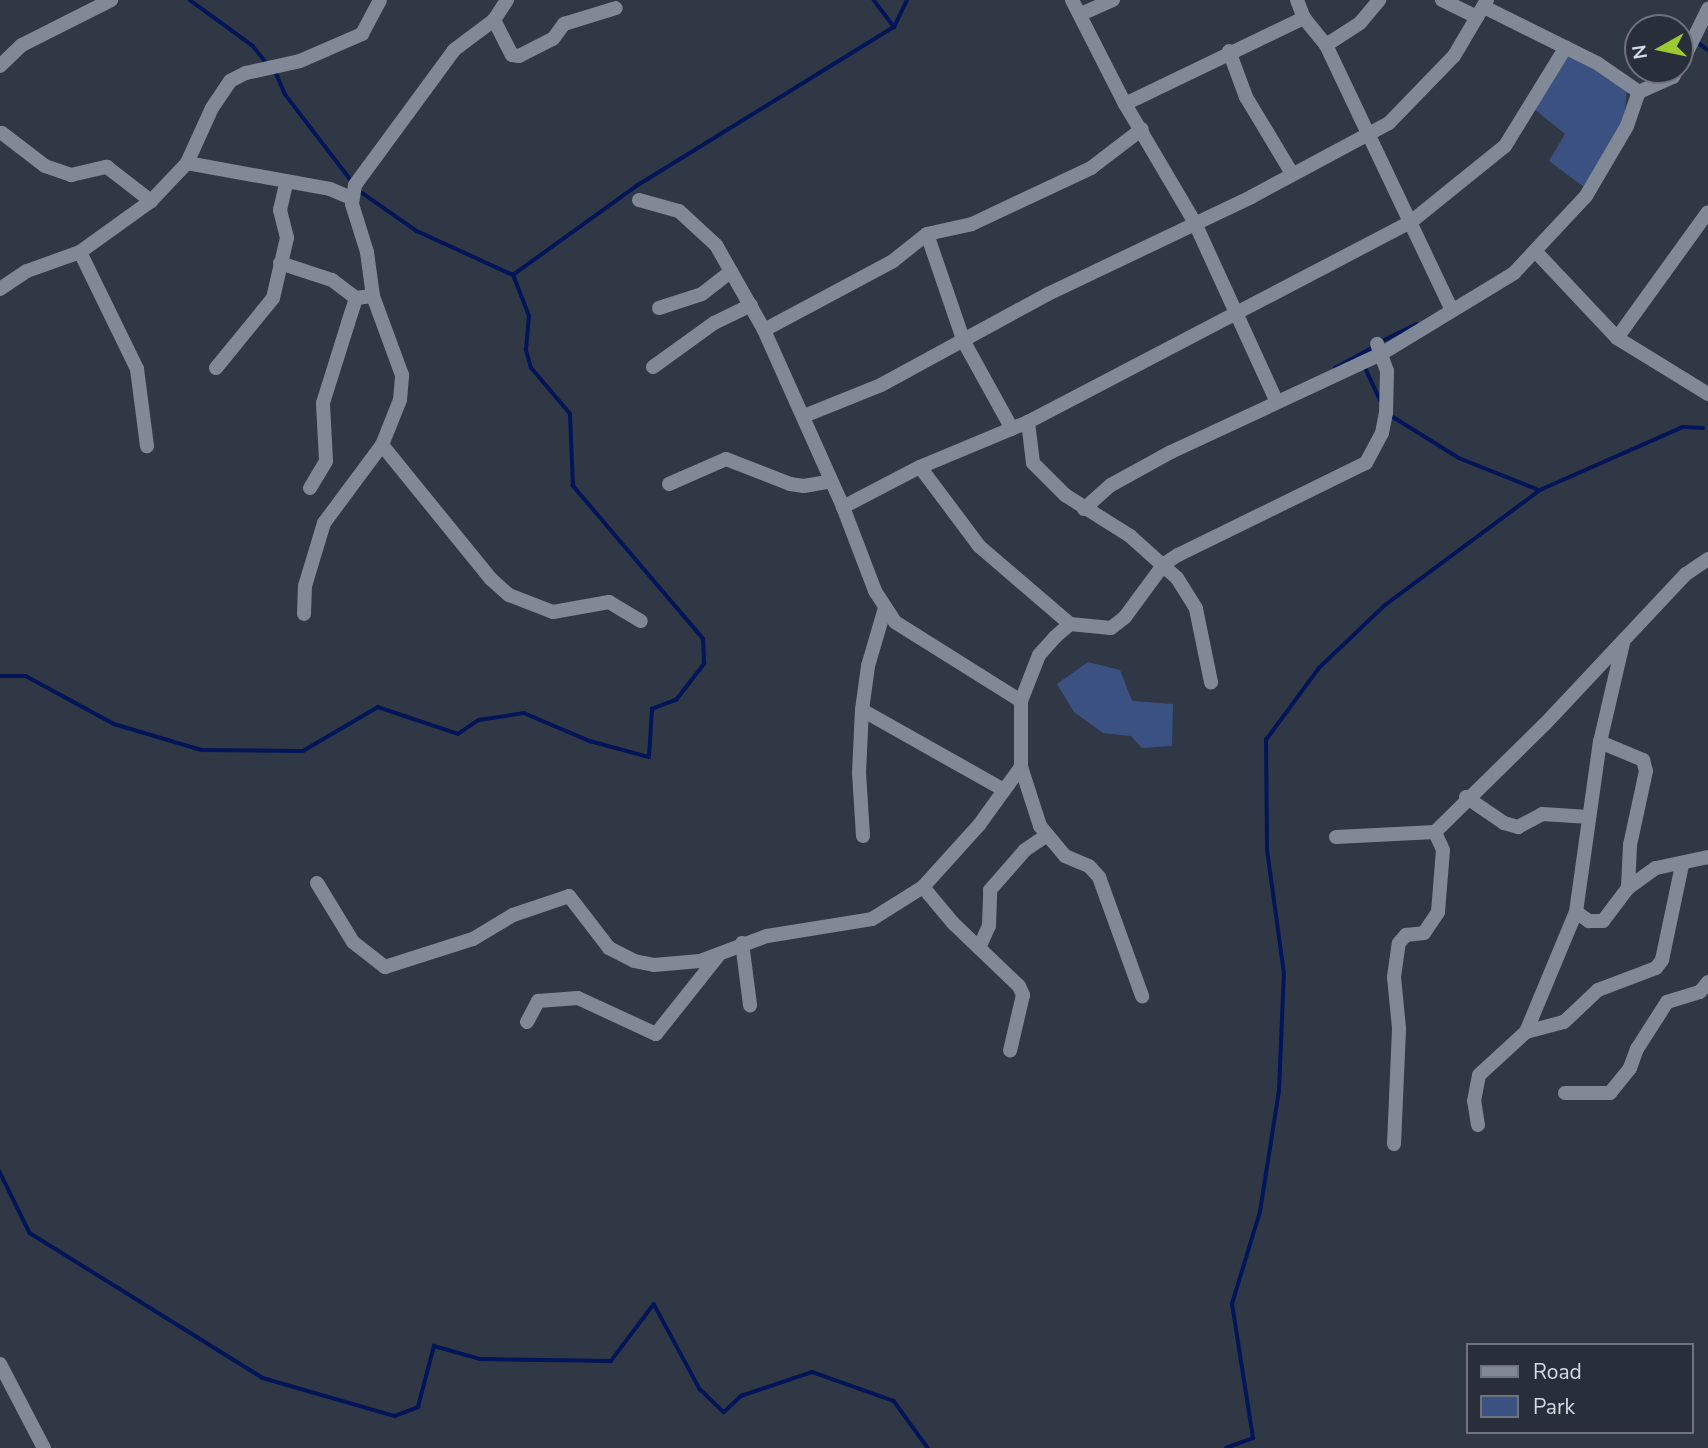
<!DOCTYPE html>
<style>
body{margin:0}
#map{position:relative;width:1708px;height:1448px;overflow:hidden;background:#313845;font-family:"Nunito Sans",sans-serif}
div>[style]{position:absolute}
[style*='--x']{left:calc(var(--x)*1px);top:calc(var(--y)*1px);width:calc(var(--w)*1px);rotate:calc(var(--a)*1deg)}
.green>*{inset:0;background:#3a5182}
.stream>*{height:3.5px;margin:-1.75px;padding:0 1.75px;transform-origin:1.75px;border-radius:1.75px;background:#011558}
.street>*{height:14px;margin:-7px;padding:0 7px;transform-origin:7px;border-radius:7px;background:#818997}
span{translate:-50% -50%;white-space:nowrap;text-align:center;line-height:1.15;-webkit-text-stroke:5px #282e3a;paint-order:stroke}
.legend{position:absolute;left:1466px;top:1343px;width:228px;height:91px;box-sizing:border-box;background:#282e3a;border:2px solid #6e737e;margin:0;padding:9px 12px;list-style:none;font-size:21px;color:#d6dbe3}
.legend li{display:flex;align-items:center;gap:14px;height:35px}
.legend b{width:35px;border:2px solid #6e737e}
.north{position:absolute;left:1624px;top:14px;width:70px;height:70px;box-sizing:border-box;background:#282e3a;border:2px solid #6e737e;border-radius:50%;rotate:261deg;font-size:19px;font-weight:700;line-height:28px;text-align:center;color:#d6dbe3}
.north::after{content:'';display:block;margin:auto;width:24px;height:32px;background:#9dca31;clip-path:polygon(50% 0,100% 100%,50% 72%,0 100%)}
</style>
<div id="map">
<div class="green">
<div style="clip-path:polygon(1565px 52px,1628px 80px,1624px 120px,1584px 187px,1549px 161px,1565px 134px,1533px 108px)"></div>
<div style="clip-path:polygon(1088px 662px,1120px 670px,1132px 701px,1173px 704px,1172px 746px,1142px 748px,1131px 736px,1103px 733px,1074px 712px,1057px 684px)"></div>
</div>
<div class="stream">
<div style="--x:190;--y:0;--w:78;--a:36.1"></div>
<div style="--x:253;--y:46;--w:22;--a:51"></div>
<div style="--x:874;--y:0;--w:34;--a:53"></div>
<div style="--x:1700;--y:44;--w:10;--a:37"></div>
<div style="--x:275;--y:70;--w:26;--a:67"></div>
<div style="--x:285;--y:94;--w:108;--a:52.5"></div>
<div style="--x:358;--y:190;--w:72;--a:34.8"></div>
<div style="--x:417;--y:231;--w:106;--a:24.6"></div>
<div style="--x:513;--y:275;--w:154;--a:-35.8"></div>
<div style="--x:638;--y:185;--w:301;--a:-31.7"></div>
<div style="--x:894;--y:27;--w:30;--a:-64"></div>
<div style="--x:1380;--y:342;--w:41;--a:-25.9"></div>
<div style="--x:1365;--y:367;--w:38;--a:65"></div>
<div style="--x:1335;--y:368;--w:44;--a:-28.3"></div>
<div style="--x:1390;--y:415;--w:81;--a:31.9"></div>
<div style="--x:1459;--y:458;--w:86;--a:21.8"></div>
<div style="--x:0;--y:676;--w:26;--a:0"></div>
<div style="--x:26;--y:676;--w:100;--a:28.6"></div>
<div style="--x:114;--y:724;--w:92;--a:16.5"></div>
<div style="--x:202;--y:750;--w:101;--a:0.6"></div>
<div style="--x:303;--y:751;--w:87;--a:-30.4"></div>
<div style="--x:378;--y:707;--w:84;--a:18.6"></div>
<div style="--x:458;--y:734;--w:25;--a:-34"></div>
<div style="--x:479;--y:720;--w:46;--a:-8.8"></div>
<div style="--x:524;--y:713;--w:72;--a:23"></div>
<div style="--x:590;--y:741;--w:61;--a:15.2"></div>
<div style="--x:649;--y:757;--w:48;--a:-86.4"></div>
<div style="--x:652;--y:709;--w:26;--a:-21"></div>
<div style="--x:676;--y:700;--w:46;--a:-52.1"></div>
<div style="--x:704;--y:664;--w:25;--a:-92"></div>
<div style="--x:703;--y:639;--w:201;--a:-130.4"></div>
<div style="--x:573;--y:486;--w:72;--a:-92.4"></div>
<div style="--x:570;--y:414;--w:60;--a:-130.3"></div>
<div style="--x:531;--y:368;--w:19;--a:-106"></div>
<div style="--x:526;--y:350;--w:34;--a:-85"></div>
<div style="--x:529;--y:316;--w:44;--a:-111.3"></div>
<div style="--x:0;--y:1172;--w:68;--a:63.8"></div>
<div style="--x:30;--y:1233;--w:274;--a:31.9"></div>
<div style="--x:263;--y:1378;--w:137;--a:16.1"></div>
<div style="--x:395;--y:1416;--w:25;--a:-21"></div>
<div style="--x:418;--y:1407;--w:63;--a:-75.3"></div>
<div style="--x:434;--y:1346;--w:48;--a:15.8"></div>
<div style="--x:480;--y:1359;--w:131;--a:0.9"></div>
<div style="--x:611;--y:1361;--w:71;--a:-53"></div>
<div style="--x:654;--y:1304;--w:97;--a:61.6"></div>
<div style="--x:700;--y:1389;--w:33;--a:44"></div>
<div style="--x:724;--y:1412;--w:23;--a:-43"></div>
<div style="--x:741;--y:1396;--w:75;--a:-18.7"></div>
<div style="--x:812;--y:1372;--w:87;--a:19.5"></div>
<div style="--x:894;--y:1401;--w:58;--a:54.1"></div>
<div style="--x:1226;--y:1448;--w:29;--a:-20"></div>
<div style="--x:1253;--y:1438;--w:136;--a:-98.9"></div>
<div style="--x:1232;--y:1304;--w:96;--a:-73.1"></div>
<div style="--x:1260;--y:1212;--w:122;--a:-81.1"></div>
<div style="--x:1279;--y:1091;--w:117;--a:-87.6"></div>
<div style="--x:1284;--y:974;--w:125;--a:-97.8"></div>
<div style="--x:1267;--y:850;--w:110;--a:-90.5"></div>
<div style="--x:1266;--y:740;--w:89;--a:-53.6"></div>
<div style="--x:1319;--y:668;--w:90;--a:-43.6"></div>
<div style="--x:1384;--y:606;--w:194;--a:-36.6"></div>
<div style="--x:1540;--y:490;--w:156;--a:-23.8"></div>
<div style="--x:1683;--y:427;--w:20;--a:3"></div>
</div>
<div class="street">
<div style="--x:1072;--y:0;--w:117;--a:63"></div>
<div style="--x:1125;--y:104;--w:136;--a:59.5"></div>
<div style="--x:1194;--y:221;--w:197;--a:65.4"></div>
<div style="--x:1297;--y:0;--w:19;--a:69"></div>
<div style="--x:1304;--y:18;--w:35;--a:51"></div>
<div style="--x:1326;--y:45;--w:293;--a:64.6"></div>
<div style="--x:1442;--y:0;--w:39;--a:26"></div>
<div style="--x:1484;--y:7;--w:126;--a:26.4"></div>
<div style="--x:1597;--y:63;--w:51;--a:34.6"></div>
<div style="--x:1081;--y:14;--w:35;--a:-24"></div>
<div style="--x:494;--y:20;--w:39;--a:63"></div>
<div style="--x:512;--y:55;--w:7;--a:8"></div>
<div style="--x:519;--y:56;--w:38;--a:-27"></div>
<div style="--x:553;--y:39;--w:19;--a:-54"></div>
<div style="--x:564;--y:24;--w:54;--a:-17.1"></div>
<div style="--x:1326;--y:45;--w:40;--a:-32.9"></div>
<div style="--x:1360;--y:23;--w:30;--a:-50"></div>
<div style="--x:1229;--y:51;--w:49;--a:69.7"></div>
<div style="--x:1246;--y:97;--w:87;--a:59"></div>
<div style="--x:0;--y:66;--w:30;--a:-44"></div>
<div style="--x:22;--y:45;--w:100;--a:-26.8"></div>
<div style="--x:1680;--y:66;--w:64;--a:-63.8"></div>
<div style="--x:1125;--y:104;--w:199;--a:-25.7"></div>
<div style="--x:2;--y:133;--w:54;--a:37.5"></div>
<div style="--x:45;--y:166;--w:28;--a:19"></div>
<div style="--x:71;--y:175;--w:37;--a:-13"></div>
<div style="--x:107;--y:167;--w:56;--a:37.7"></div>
<div style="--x:187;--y:163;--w:145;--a:10.3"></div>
<div style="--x:330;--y:189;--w:23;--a:23"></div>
<div style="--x:639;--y:200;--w:41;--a:15.4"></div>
<div style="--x:679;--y:211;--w:50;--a:42.6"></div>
<div style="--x:716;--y:245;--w:98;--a:60.5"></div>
<div style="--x:764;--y:330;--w:194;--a:65.9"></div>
<div style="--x:843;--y:507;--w:90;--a:69.1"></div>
<div style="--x:875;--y:591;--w:37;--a:57"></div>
<div style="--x:895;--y:622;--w:149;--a:32.1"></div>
<div style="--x:927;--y:234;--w:114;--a:71.1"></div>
<div style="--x:964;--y:342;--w:99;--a:61.1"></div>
<div style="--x:80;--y:252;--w:130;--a:64"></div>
<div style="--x:137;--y:369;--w:78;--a:82.6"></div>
<div style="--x:1537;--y:253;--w:117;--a:46.7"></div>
<div style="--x:1617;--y:338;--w:107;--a:31.6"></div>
<div style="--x:280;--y:263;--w:55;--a:18.1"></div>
<div style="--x:332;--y:280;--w:30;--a:37"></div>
<div style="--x:0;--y:289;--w:32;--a:-34"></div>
<div style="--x:27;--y:271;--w:56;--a:-19.7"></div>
<div style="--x:80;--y:252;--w:87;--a:-35.7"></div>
<div style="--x:151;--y:201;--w:52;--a:-46.5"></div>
<div style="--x:187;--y:163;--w:60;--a:-65.6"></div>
<div style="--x:212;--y:108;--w:32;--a:-56"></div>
<div style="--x:230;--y:81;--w:18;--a:-27"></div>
<div style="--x:246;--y:73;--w:55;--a:-12.5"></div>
<div style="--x:300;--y:61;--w:68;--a:-23.5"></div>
<div style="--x:362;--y:34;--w:38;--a:-62"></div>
<div style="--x:659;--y:308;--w:45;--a:-18"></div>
<div style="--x:702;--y:294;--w:37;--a:-38"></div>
<div style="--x:764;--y:330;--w:146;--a:-28.1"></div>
<div style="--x:893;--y:261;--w:43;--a:-38.5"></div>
<div style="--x:927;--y:234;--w:46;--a:-12.5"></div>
<div style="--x:972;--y:224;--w:132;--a:-25.2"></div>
<div style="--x:1091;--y:168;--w:64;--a:-37.4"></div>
<div style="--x:1617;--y:338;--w:155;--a:-54.2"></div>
<div style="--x:653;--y:367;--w:75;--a:-35.8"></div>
<div style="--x:714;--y:323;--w:41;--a:-25.9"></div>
<div style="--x:216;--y:368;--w:90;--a:-50.8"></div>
<div style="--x:273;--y:298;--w:62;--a:-76.9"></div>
<div style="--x:287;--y:238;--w:29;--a:-104"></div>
<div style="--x:280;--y:210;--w:28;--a:-77"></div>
<div style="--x:804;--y:416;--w:83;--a:-21.9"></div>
<div style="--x:881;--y:385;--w:190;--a:-28.6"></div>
<div style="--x:1048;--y:294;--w:225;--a:-25.5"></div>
<div style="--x:1251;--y:197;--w:157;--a:-28.2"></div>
<div style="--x:1389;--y:123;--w:93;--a:-45.9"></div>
<div style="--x:1454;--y:56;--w:65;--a:-59.5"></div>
<div style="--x:1028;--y:422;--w:41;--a:83"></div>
<div style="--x:1033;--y:463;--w:45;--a:45"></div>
<div style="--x:1065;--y:495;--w:77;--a:32.2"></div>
<div style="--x:1130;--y:536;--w:63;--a:41.8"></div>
<div style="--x:1177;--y:578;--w:36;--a:58"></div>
<div style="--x:1196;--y:609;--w:75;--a:78.4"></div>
<div style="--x:382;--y:445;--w:173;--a:50.9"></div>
<div style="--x:491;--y:579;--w:24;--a:42"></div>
<div style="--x:509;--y:595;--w:47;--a:21.1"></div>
<div style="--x:553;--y:612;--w:57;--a:-10.1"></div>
<div style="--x:609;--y:602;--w:37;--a:31"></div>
<div style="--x:920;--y:467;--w:99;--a:53.2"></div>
<div style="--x:979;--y:546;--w:120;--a:40.6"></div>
<div style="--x:669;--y:484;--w:62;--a:-23.7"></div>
<div style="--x:726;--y:459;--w:69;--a:21.3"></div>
<div style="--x:790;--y:484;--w:14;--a:8"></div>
<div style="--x:804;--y:486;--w:27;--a:-10"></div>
<div style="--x:310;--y:488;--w:31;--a:-59"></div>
<div style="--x:326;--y:461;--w:58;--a:-93"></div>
<div style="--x:323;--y:403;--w:84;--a:-72.6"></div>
<div style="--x:348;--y:323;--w:26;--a:-72"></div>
<div style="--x:356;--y:298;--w:17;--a:-7"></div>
<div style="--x:843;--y:507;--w:87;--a:-27.5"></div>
<div style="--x:920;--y:467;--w:117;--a:-22.6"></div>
<div style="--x:1028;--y:422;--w:433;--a:-27.6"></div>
<div style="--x:1412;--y:221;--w:119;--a:-38.9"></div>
<div style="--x:1505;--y:146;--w:116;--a:-58.4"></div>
<div style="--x:1084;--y:509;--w:36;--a:-42"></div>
<div style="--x:1111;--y:485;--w:68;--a:-28.8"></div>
<div style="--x:1171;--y:452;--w:232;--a:-25"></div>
<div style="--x:1381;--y:354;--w:156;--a:-31.3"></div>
<div style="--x:1514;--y:273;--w:105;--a:-46.9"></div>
<div style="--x:1586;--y:196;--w:81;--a:-59.6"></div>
<div style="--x:1627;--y:126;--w:36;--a:-71"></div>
<div style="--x:1639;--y:92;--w:37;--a:-24"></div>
<div style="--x:1673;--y:77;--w:8;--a:-60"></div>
<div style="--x:304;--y:614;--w:28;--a:-88"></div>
<div style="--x:305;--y:586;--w:66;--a:-73.2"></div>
<div style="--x:324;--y:523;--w:97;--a:-53.4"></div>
<div style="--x:382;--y:445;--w:48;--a:-68.2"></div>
<div style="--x:400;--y:400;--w:25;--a:-85"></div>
<div style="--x:402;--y:375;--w:84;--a:-110.2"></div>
<div style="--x:373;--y:296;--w:44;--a:-97.8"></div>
<div style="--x:367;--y:252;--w:50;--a:-107.4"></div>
<div style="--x:352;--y:204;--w:19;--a:-81"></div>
<div style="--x:355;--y:185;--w:167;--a:-53.7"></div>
<div style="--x:454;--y:50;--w:50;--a:-36.9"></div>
<div style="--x:494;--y:20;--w:24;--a:-57"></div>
<div style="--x:862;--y:710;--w:163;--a:29.4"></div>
<div style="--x:1600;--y:742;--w:47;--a:22.7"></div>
<div style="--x:1643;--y:760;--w:11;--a:75"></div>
<div style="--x:1646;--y:771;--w:76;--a:102.2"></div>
<div style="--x:1630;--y:845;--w:43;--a:92.7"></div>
<div style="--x:1021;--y:767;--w:62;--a:72.1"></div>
<div style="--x:1040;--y:826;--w:39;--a:50"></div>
<div style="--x:1065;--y:856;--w:26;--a:23"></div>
<div style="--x:1089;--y:866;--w:15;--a:48"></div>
<div style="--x:1099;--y:877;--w:127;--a:70.1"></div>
<div style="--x:1466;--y:797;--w:46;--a:34.4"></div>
<div style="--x:1504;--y:823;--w:15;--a:16"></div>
<div style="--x:1518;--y:827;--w:27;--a:-28"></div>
<div style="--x:1542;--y:814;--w:47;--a:3.7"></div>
<div style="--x:863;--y:836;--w:63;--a:-93.6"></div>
<div style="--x:859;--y:773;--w:63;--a:-87.3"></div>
<div style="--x:862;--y:710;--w:44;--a:-82.2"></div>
<div style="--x:868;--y:666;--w:60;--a:-73.7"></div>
<div style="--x:1336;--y:837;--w:99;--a:-2.9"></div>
<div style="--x:1435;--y:832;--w:154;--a:-44.5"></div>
<div style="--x:1545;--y:724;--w:206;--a:-46.8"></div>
<div style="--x:1686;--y:574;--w:27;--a:-34"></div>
<div style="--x:317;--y:883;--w:69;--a:58.6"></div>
<div style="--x:353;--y:942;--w:41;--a:38"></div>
<div style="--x:385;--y:967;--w:92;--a:-17.7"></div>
<div style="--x:473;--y:939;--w:47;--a:-31"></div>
<div style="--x:513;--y:915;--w:59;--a:-18.7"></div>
<div style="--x:569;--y:896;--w:66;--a:52.4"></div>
<div style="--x:609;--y:948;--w:28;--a:27"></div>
<div style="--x:634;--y:961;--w:20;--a:11"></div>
<div style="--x:654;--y:965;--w:46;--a:-5"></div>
<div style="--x:700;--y:961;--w:72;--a:-20.5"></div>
<div style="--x:767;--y:936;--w:106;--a:-9.2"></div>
<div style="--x:872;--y:919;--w:60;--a:-32.1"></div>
<div style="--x:923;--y:887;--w:84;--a:-47.9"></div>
<div style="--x:979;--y:825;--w:72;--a:-54.1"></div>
<div style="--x:1021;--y:767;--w:66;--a:-90"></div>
<div style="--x:1021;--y:701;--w:49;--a:-68.6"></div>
<div style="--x:1039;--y:655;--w:24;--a:-48"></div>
<div style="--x:1055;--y:637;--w:20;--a:-41"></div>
<div style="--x:1070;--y:624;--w:41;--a:5.6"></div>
<div style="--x:1111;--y:628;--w:18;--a:-38"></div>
<div style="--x:1125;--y:617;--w:66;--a:-53.7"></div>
<div style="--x:1164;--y:564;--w:17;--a:-33"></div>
<div style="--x:1178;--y:555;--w:209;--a:-26.1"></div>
<div style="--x:1366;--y:463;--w:34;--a:-62"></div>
<div style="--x:1382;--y:433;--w:20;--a:-79"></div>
<div style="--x:1386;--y:413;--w:42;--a:-88.6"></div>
<div style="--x:1387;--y:371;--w:29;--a:-110"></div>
<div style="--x:923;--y:887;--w:47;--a:50.2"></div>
<div style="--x:953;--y:923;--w:91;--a:43.7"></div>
<div style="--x:1019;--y:986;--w:10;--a:66"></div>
<div style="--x:1023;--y:995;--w:57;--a:103.1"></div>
<div style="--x:1576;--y:912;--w:16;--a:35"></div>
<div style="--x:1589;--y:921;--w:14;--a:0"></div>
<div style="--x:1603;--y:921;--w:41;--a:-52.9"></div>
<div style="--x:1628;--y:888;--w:34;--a:-36"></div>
<div style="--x:1656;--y:868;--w:53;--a:-11.9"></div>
<div style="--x:742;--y:943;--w:63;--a:82.6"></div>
<div style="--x:979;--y:948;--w:24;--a:-66"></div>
<div style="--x:989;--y:926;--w:36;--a:-88"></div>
<div style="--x:990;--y:890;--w:53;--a:-48.8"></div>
<div style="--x:1025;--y:850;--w:27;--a:-34"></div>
<div style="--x:527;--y:1022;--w:24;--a:-62"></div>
<div style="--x:538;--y:1001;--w:40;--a:-4.3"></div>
<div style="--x:578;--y:998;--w:86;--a:24.8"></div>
<div style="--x:656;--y:1034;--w:100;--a:-51.5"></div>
<div style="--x:1526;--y:1032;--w:39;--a:-15"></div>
<div style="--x:1564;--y:1022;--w:47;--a:-43.3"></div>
<div style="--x:1598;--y:990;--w:62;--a:-20.8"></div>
<div style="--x:1656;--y:968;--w:10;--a:-53"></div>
<div style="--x:1662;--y:960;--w:97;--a:-78.1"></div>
<div style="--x:1565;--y:1093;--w:45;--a:0"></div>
<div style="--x:1610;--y:1093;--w:32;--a:-51"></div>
<div style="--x:1630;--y:1068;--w:20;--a:-70"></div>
<div style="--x:1637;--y:1049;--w:56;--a:-57.4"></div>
<div style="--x:1667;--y:1002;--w:34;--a:-17"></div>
<div style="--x:1700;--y:992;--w:13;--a:-51"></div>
<div style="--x:1478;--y:1125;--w:24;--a:-99"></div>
<div style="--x:1474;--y:1101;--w:26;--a:-79"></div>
<div style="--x:1479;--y:1075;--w:64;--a:-42.5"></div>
<div style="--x:1526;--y:1032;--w:130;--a:-67.4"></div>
<div style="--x:1576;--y:912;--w:172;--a:-82"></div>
<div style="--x:1600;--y:742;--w:102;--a:-76.9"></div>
<div style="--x:1394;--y:1144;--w:116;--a:-87.5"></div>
<div style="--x:1399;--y:1028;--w:51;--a:-95.6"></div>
<div style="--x:1394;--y:977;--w:34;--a:-82"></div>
<div style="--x:1399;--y:943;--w:11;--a:-49"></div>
<div style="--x:1406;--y:935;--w:18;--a:-6"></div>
<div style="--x:1424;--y:933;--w:25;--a:-56"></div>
<div style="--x:1438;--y:912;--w:62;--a:-85.4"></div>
<div style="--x:1443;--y:850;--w:20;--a:-114"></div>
<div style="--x:0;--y:1364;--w:95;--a:62.4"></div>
</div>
<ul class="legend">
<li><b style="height:9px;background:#818997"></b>Road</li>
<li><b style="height:19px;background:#3a5182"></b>Park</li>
</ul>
<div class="north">N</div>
</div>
